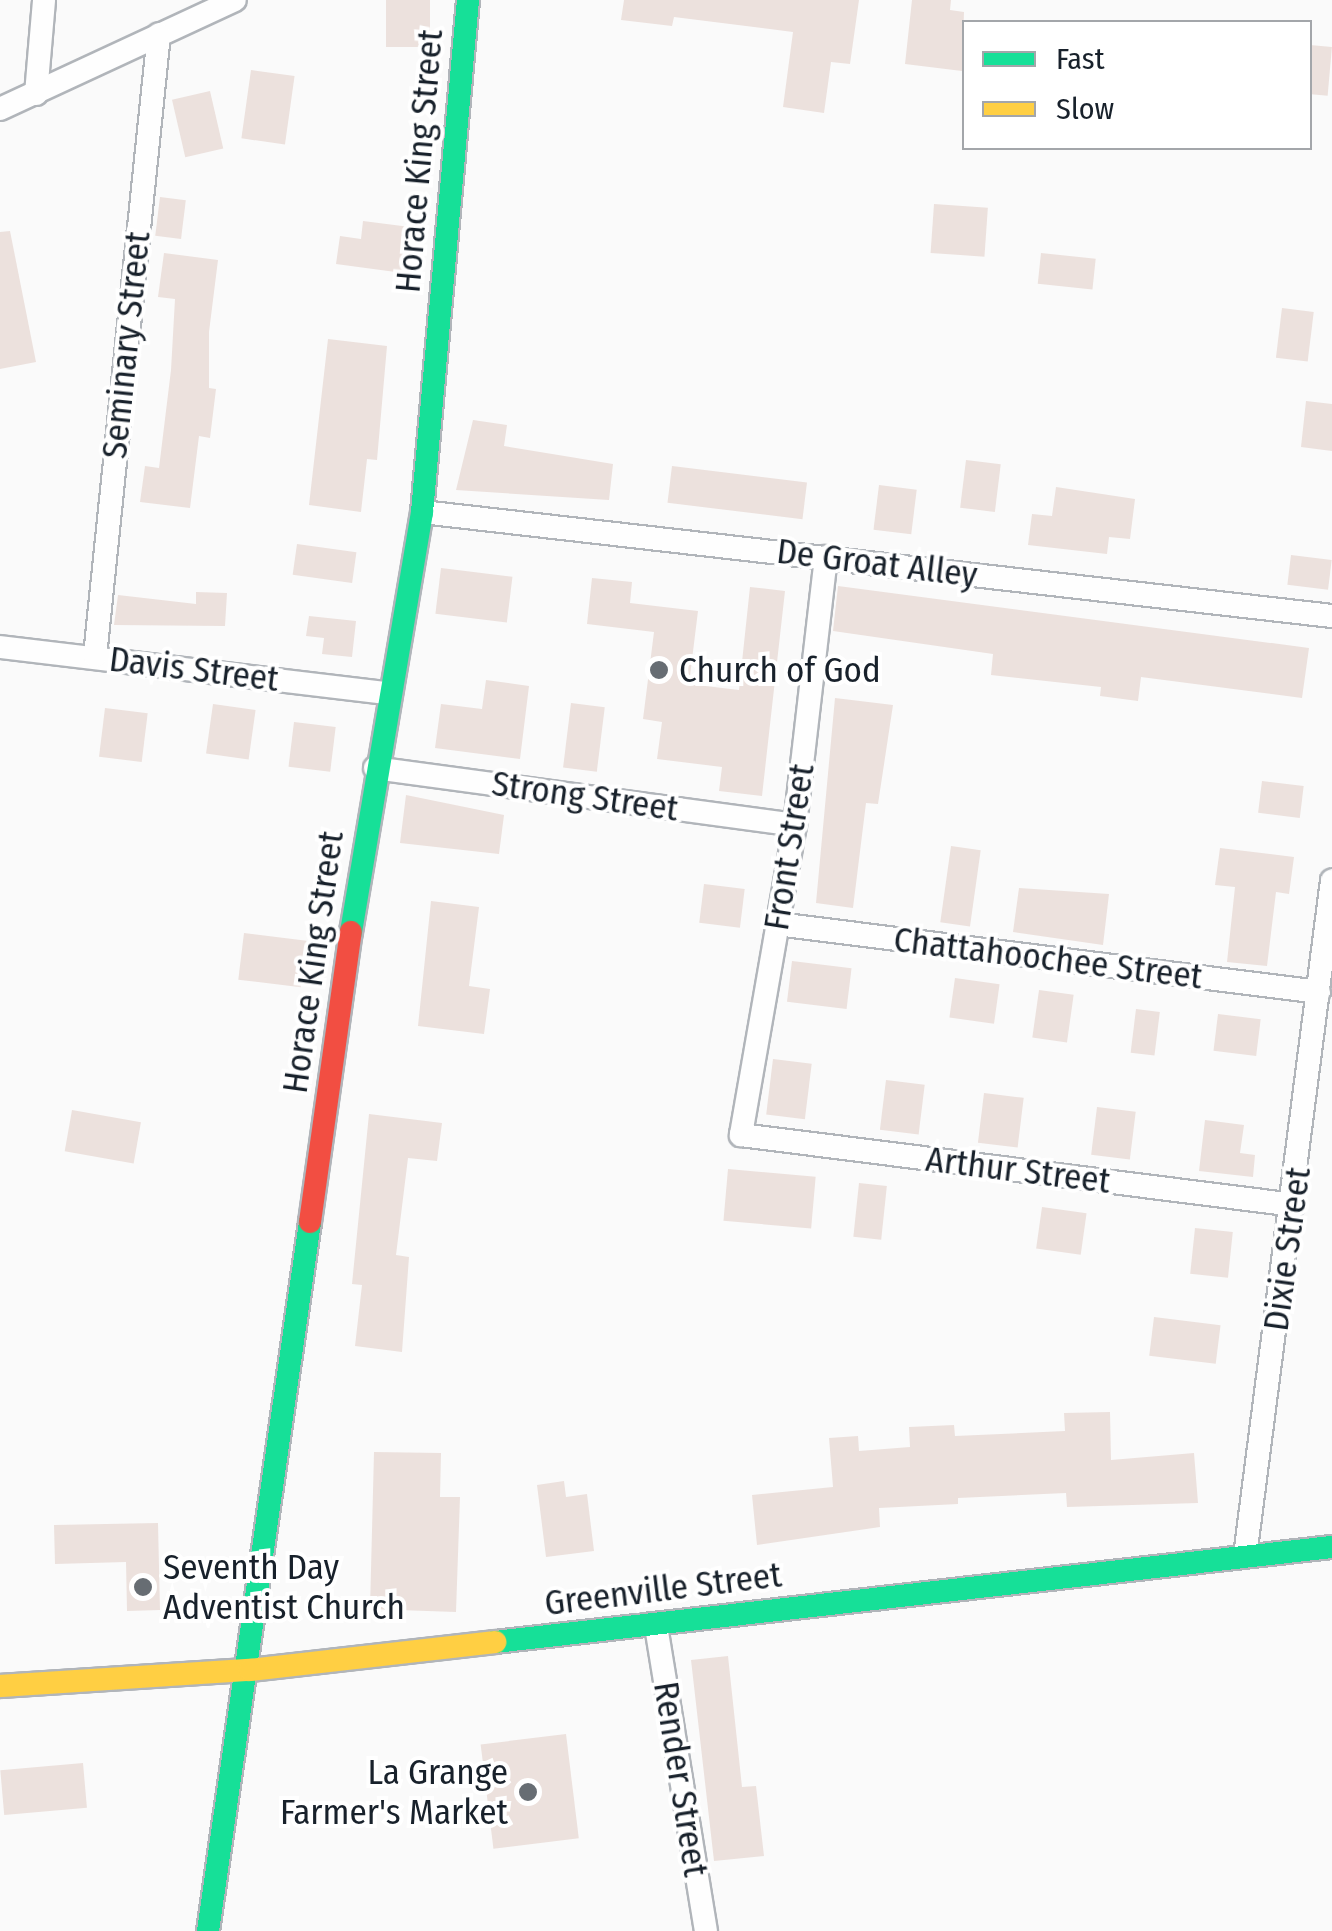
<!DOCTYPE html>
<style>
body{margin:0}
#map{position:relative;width:1332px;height:1931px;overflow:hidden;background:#fafafa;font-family:"Fira Sans Condensed",sans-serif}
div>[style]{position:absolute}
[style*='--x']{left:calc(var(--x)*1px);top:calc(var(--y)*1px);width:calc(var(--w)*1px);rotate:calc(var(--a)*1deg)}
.building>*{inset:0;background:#ece1dd;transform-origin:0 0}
.roads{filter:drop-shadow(2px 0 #b1b5ba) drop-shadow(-2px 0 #b1b5ba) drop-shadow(0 2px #b1b5ba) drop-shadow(0 -2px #b1b5ba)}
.street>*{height:22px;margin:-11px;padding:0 11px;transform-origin:11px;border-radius:11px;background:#fefefe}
.fast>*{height:22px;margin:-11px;padding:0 11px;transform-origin:11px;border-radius:11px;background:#16e098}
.slow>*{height:22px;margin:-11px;padding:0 11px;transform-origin:11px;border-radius:11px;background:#ffcf43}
.jam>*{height:22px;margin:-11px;padding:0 11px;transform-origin:11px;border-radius:11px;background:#f24e42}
.dots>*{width:28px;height:28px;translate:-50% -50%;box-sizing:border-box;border:5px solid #fff;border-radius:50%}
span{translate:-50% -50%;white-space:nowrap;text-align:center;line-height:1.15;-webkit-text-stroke:8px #fff;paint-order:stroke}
.street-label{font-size:35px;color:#18212b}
.poi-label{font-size:35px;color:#18212b}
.left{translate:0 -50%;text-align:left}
.right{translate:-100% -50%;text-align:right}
.legend{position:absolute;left:962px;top:20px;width:350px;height:130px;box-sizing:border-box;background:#fff;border:2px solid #a3a6aa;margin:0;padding:12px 18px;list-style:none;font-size:30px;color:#18212b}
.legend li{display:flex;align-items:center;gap:20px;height:50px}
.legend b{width:50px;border:2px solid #a3a6aa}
</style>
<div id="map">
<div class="building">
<div style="left:386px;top:0;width:44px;height:47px"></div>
<div style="clip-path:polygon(624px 0,859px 0,850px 64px,831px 62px,824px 113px,783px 107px,793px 32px,674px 17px,672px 26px,621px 20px)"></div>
<div style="clip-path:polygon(912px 0,951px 0,950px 10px,964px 12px,962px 71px,905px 64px)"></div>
<div style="left:1310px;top:45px;width:22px;height:49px;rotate:5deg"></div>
<div style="left:251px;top:70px;width:44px;height:69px;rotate:8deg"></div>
<div style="left:210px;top:91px;width:59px;height:39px;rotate:77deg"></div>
<div style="left:160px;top:197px;width:26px;height:39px;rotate:7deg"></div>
<div style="left:934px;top:204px;width:54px;height:49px;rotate:4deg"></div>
<div style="clip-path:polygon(363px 221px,410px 227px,403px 273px,336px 264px,340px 236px,361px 239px)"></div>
<div style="clip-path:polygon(10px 231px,36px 362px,0 369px,0 232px)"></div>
<div style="clip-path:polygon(164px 253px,218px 260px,209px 332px,209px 388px,216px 389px,210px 438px,199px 436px,190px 508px,140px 502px,145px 466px,159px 468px,171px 370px,175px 299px,158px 297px)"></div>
<div style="left:1041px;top:253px;width:55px;height:31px;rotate:6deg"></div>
<div style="left:1282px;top:308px;width:32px;height:50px;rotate:7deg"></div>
<div style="clip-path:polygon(328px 339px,387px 346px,377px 460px,367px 459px,361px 512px,309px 505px)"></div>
<div style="clip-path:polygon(1306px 401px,1332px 404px,1332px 451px,1301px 447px)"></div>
<div style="clip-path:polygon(473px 420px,507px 425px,504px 446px,613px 464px,609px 500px,456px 490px)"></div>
<div style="left:966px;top:460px;width:35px;height:48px;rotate:7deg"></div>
<div style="left:672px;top:466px;width:136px;height:37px;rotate:7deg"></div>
<div style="left:879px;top:485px;width:38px;height:45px;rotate:7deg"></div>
<div style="clip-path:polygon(1056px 487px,1135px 499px,1130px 539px,1109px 537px,1107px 554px,1028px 545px,1032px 514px,1052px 516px)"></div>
<div style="left:297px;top:544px;width:60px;height:31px;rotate:8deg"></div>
<div style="left:1291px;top:555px;width:41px;height:30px;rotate:7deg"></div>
<div style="left:441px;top:568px;width:72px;height:46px;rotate:7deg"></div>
<div style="clip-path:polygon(592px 578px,632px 582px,630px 603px,698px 611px,689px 684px,739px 690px,750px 587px,785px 591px,762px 796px,719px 791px,722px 767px,657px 759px,662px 722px,643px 719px,654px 632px,587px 624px)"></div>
<div style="clip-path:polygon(838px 586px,1309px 648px,1302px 698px,1141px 677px,1138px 701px,1100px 696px,1101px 687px,991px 675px,993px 654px,833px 631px)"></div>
<div style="clip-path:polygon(196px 592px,227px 593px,225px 626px,114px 625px,118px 595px,196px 604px)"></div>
<div style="clip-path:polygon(309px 616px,356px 621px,352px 657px,322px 654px,324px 638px,306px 636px)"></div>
<div style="clip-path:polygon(486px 680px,529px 686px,520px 759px,435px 748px,441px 704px,482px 709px)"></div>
<div style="clip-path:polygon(835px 698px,893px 705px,878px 804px,866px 803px,853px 908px,816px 903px)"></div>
<div style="left:571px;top:703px;width:34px;height:65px;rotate:7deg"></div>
<div style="left:213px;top:704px;width:43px;height:50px;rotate:8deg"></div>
<div style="left:105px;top:708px;width:43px;height:49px;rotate:7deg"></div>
<div style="left:294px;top:722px;width:42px;height:45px;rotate:7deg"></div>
<div style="left:1262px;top:781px;width:42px;height:32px;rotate:7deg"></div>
<div style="clip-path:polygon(406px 795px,504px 815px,499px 854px,400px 843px)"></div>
<div style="left:951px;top:846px;width:30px;height:77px;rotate:8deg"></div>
<div style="clip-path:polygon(1220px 848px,1294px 857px,1289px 894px,1276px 892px,1267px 966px,1227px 962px,1235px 887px,1215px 885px)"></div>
<div style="left:704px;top:884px;width:41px;height:39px;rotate:7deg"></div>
<div style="clip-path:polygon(1019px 888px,1109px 894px,1103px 945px,1013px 932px)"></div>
<div style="clip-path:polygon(431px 901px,479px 907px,469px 986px,490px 989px,484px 1034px,418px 1026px)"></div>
<div style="left:244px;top:933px;width:63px;height:47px;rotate:7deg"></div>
<div style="left:792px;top:961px;width:60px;height:41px;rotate:7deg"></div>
<div style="left:955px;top:978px;width:45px;height:40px;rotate:8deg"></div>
<div style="left:1039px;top:990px;width:35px;height:48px;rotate:8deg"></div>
<div style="left:1136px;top:1009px;width:24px;height:44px;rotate:7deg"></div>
<div style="left:1218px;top:1014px;width:43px;height:37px;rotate:7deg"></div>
<div style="left:773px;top:1059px;width:39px;height:56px;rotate:7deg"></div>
<div style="left:886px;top:1080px;width:39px;height:50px;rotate:7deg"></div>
<div style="left:984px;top:1093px;width:40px;height:50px;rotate:7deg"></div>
<div style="left:1097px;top:1107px;width:39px;height:48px;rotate:7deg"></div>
<div style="left:72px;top:1110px;width:70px;height:42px;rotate:10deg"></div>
<div style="clip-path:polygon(369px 1114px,442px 1123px,437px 1161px,408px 1158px,396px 1255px,409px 1257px,402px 1352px,355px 1346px,362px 1285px,352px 1284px)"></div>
<div style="clip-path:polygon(1205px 1120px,1244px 1125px,1240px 1153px,1255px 1155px,1253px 1177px,1199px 1171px)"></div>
<div style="left:728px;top:1169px;width:88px;height:52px;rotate:5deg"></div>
<div style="left:859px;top:1183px;width:28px;height:54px;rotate:6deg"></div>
<div style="left:1042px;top:1207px;width:45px;height:42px;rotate:8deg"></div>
<div style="left:1195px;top:1228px;width:38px;height:46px;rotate:6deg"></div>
<div style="left:1154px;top:1317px;width:67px;height:39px;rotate:7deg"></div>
<div style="clip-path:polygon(1110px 1412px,1111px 1460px,1194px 1453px,1198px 1503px,1067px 1507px,1066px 1493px,958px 1498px,958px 1504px,879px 1508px,880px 1527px,757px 1545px,752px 1495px,833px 1487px,829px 1438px,858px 1436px,859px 1451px,910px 1447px,909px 1427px,954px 1425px,955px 1436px,1065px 1431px,1064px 1413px)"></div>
<div style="clip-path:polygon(374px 1452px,441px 1453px,440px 1497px,460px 1497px,456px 1612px,370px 1609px)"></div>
<div style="clip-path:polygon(564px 1481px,566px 1497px,587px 1494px,594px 1551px,546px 1557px,537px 1485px)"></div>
<div style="clip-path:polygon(158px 1523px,160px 1610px,127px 1611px,126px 1562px,55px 1564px,54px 1525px)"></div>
<div style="clip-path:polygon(728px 1656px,742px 1787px,756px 1786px,764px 1856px,714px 1861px,691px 1660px)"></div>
<div style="left:566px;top:1734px;width:105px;height:86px;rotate:83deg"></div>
<div style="left:83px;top:1763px;width:45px;height:83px;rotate:85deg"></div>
</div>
<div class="roads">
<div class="street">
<div style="--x:36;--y:94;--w:94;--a:-85.1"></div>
<div style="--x:0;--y:109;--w:259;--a:-24.9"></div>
<div style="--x:422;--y:512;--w:916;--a:6.52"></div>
<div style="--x:826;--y:557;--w:270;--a:96.6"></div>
<div style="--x:795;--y:825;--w:315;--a:99.9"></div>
<div style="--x:741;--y:1135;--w:557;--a:7.21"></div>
<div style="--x:0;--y:647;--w:391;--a:6.8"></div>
<div style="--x:95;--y:656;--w:625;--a:-84.13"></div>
<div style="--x:375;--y:768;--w:424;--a:7.7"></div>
<div style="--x:777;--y:924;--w:546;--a:7.15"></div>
<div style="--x:1245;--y:1556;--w:681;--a:-82.66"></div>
<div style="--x:656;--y:1626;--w:309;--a:80.7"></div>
</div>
<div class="fast">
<div style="--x:351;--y:932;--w:426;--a:-80.4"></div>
<div style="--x:422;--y:512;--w:514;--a:-84.87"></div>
<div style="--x:495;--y:1642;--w:842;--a:-6.48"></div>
<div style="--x:208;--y:1931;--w:716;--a:-81.81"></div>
</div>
<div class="slow">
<div style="--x:0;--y:1686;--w:251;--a:-3.7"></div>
<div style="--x:250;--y:1670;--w:247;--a:-6.5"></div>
</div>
<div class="jam">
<div style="--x:310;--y:1222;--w:293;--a:-82"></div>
</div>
</div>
<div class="dots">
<div style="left:659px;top:670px;background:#676d73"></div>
<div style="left:143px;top:1587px;background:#676d73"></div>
<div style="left:528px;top:1792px;background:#676d73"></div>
</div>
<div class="street-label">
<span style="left:419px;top:161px;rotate:-85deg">Horace King Street</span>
<span style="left:126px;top:345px;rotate:-84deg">Seminary Street</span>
<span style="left:877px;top:563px;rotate:7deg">De Groat Alley</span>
<span style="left:194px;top:669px;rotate:7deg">Davis Street</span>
<span style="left:585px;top:796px;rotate:8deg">Strong Street</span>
<span style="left:789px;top:847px;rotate:-81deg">Front Street</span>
<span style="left:1048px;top:958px;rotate:7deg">Chattahoochee Street</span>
<span style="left:313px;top:962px;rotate:-82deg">Horace King Street</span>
<span style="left:1018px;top:1170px;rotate:7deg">Arthur Street</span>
<span style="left:1287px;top:1249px;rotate:-82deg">Dixie Street</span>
<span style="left:663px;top:1589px;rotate:-7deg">Greenville Street</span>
<span style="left:681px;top:1779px;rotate:81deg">Render Street</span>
</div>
<div class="poi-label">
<span class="left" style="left:679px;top:670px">Church of God</span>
<span class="left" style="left:163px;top:1587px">Seventh Day<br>Adventist Church</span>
<span class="right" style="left:508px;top:1792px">La Grange<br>Farmer's Market</span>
</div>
<ul class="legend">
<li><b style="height:12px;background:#16e098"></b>Fast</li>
<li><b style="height:12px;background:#ffcf43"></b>Slow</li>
</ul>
</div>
